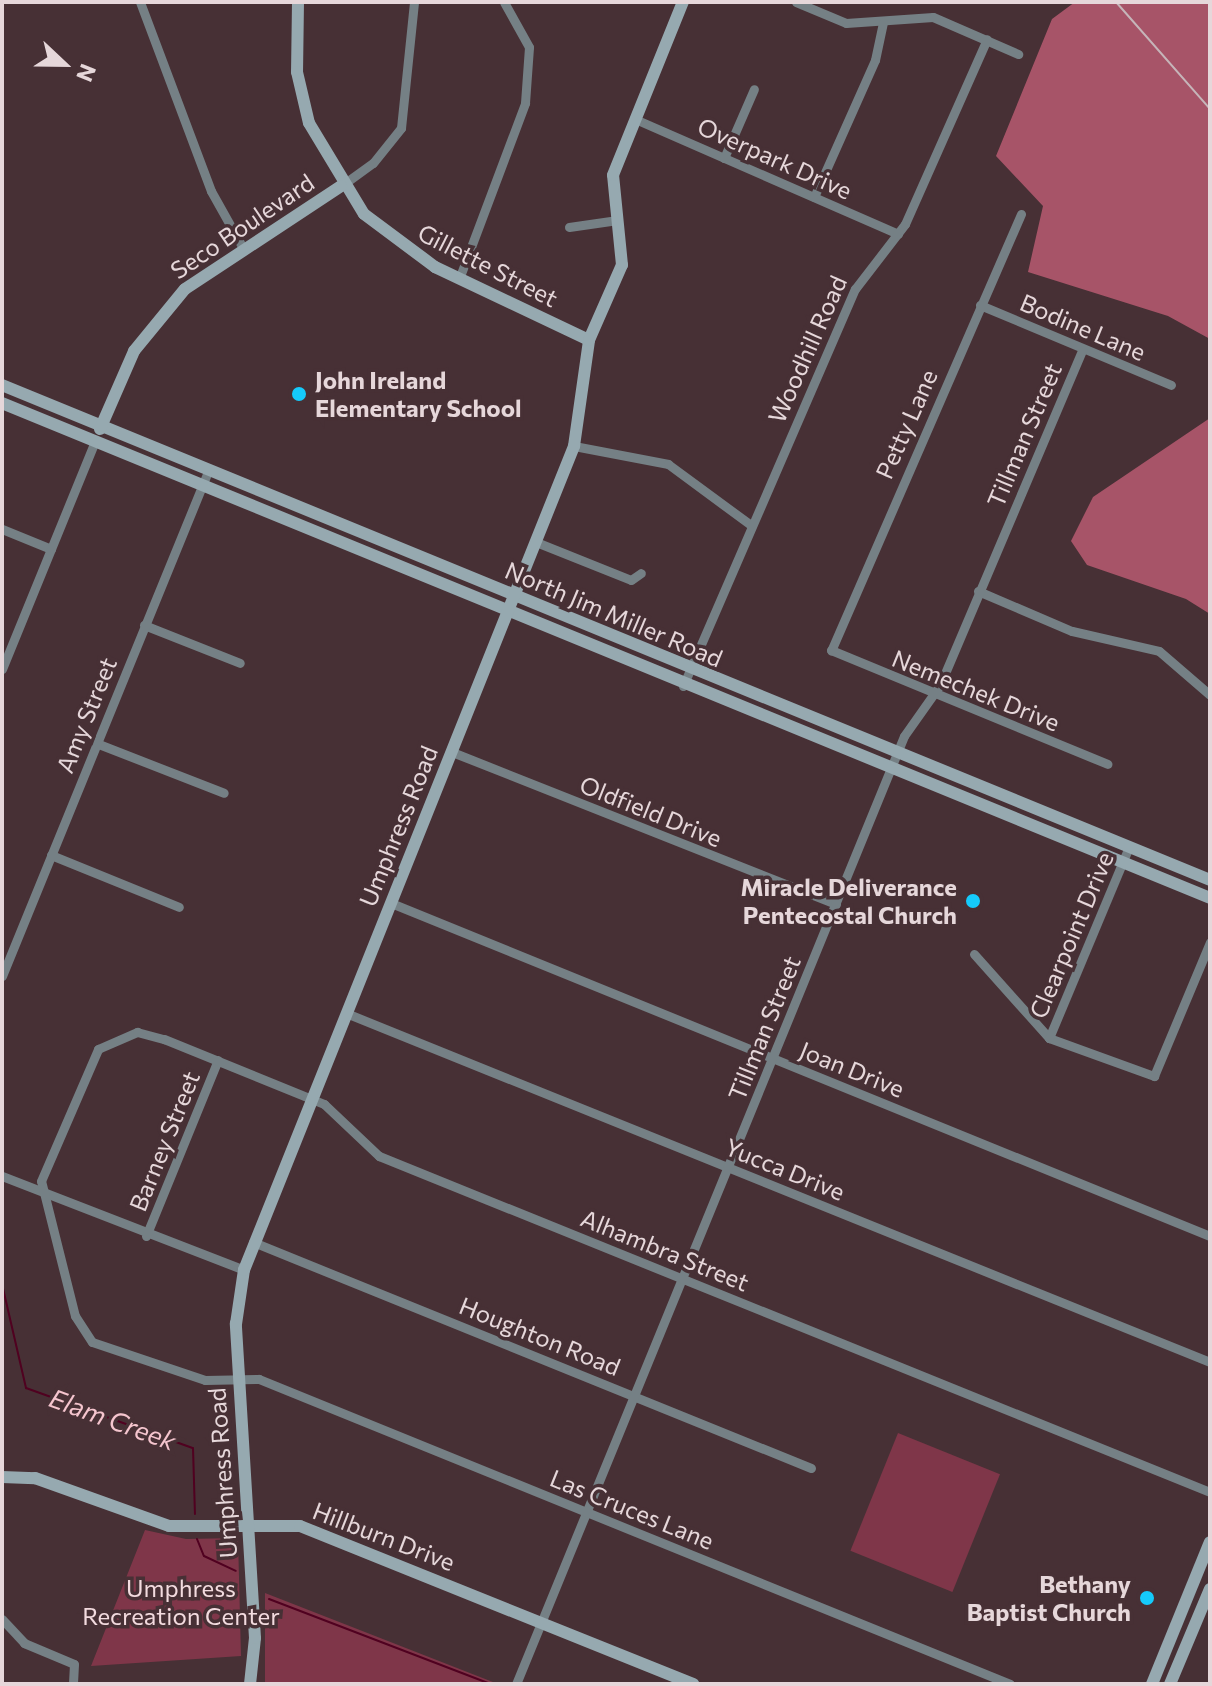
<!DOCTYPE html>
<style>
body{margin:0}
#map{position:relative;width:1212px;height:1686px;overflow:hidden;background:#473035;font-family:Commissioner,sans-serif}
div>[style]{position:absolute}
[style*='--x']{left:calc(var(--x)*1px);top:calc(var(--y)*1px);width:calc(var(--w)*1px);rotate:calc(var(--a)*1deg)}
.green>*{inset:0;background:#7f3649;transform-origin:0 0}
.forest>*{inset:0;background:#a75468}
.stream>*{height:2px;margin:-1px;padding:0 1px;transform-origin:1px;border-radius:1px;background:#500120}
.street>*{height:9px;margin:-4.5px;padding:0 4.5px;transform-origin:4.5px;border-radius:4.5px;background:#758085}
.secondary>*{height:12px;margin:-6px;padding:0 6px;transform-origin:6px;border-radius:6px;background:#96a9b0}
.tram>*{height:2px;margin:-1px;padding:0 1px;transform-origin:1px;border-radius:1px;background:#c6b5b9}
.dots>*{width:22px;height:22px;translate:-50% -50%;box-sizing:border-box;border:4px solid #473035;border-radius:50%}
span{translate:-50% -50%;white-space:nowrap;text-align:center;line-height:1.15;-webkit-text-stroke:7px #473035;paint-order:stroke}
.street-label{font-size:24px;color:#e6d7da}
.poi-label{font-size:24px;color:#e6d7da;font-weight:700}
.left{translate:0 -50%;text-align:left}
.right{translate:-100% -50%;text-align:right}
.park-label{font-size:24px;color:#f3dbdf}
.water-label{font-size:26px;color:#f5c5ce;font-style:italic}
.frame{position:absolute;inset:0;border:4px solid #e6d7da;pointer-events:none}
.north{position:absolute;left:24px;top:24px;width:80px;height:80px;-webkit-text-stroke:6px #473035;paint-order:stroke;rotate:112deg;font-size:22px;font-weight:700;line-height:32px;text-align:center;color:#e6d7da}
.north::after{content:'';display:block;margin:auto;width:28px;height:36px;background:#e6d7da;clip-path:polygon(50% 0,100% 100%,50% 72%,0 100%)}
</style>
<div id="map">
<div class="green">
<div style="left:898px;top:1433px;width:110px;height:127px;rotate:22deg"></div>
<div style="clip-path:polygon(145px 1530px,186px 1539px,238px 1538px,241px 1656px,91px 1666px)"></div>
<div style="clip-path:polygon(265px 1593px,498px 1684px,265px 1684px)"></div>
</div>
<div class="forest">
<div style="clip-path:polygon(1075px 2px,1210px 2px,1210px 339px,1168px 316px,1028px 272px,1043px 206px,996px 156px,1052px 19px)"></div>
<div style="clip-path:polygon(1210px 418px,1210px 614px,1186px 599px,1087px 565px,1071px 541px,1093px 497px)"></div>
</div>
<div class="stream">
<div style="--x:2;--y:1284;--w:107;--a:77"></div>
<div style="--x:26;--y:1388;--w:177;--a:19.8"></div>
<div style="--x:193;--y:1448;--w:66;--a:88.3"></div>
<div style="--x:197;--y:1539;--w:18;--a:68"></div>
<div style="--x:204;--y:1556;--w:35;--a:25"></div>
<div style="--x:269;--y:1599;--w:238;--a:21"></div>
</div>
<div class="street">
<div style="--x:140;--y:2;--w:202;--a:69.4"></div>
<div style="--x:211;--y:191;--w:65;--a:60.7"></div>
<div style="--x:796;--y:2;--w:54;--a:22.8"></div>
<div style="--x:846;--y:23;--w:87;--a:-3.9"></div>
<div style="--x:933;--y:17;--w:93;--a:23.5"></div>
<div style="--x:635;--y:119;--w:287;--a:23.6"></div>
<div style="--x:724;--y:158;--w:75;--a:-66.5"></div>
<div style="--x:341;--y:186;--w:39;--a:-36"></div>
<div style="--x:373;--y:163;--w:45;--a:-51.3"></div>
<div style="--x:401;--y:128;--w:127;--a:-84.1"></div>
<div style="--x:814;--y:197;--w:150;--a:-66"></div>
<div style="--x:875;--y:60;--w:38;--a:-78"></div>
<div style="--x:1021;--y:214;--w:476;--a:113.5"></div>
<div style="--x:831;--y:650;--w:299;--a:22.4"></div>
<div style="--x:569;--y:227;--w:49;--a:-8.3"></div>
<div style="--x:459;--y:279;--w:188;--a:-69.4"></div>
<div style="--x:525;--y:103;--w:56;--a:-85.9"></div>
<div style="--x:529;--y:47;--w:51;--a:-119.1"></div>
<div style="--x:980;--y:305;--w:207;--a:22.7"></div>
<div style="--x:574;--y:446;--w:96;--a:10.8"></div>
<div style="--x:668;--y:464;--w:104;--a:36.4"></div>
<div style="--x:2;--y:529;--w:53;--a:22.2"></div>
<div style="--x:536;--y:542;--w:102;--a:21.8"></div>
<div style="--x:631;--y:580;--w:12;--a:-35"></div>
<div style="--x:978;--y:591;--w:102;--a:23.1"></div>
<div style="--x:1072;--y:631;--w:89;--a:12.9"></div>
<div style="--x:1159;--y:651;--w:67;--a:40.8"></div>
<div style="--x:144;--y:625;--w:103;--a:21.6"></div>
<div style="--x:2;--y:669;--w:246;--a:-67.8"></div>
<div style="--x:683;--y:686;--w:433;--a:-66.6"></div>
<div style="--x:855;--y:289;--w:82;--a:-52.4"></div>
<div style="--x:905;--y:224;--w:202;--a:-66.1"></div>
<div style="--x:96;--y:743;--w:137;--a:21.3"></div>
<div style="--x:452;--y:752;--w:413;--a:21.6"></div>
<div style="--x:51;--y:855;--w:138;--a:22.1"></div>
<div style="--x:391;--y:903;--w:884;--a:22.13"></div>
<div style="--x:974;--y:954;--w:113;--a:48.2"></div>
<div style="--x:1049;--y:1038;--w:112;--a:19.9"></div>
<div style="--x:1154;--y:1076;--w:145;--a:-67.3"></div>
<div style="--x:2;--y:976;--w:548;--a:-67.79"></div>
<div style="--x:346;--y:1013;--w:932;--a:22"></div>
<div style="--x:1049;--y:1038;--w:207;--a:-67.3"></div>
<div style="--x:2;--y:1176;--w:260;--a:21.2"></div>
<div style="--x:146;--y:1236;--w:190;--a:-67.8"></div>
<div style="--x:253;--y:1242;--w:602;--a:22.05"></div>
<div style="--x:2;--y:1619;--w:33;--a:47"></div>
<div style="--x:24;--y:1643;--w:54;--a:22.8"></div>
<div style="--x:74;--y:1664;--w:20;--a:93"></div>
<div style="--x:516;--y:1684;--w:1024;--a:-67.74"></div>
<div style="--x:904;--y:736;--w:62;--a:-54.8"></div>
<div style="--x:940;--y:685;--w:364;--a:-67"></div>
<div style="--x:1010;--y:1684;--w:811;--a:-157.9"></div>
<div style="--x:259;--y:1379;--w:54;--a:178.9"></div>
<div style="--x:205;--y:1380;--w:119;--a:-161.4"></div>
<div style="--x:92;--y:1342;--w:31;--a:-123"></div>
<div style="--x:75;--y:1316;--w:139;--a:-104.1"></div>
<div style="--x:41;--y:1181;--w:144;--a:-66.6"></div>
<div style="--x:98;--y:1049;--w:43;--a:-23.6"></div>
<div style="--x:137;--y:1032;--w:28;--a:15"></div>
<div style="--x:164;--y:1039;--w:173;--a:22.1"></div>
<div style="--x:324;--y:1104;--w:76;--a:43.4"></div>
<div style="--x:379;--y:1156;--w:896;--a:22.02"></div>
</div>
<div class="secondary">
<div style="--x:298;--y:2;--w:70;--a:90.8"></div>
<div style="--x:297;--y:72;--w:52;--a:76.8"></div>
<div style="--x:309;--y:123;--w:106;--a:58.9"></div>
<div style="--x:364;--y:214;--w:89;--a:36.7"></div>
<div style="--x:435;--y:267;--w:170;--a:25.4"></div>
<div style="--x:2;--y:385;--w:1305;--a:22.28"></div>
<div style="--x:2;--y:403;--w:1305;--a:22.28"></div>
<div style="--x:100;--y:429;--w:85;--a:-66.4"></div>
<div style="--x:134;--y:351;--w:80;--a:-50.6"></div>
<div style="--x:185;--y:289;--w:187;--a:-33.4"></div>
<div style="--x:2;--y:1477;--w:33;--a:2"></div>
<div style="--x:35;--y:1478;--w:142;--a:19.7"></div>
<div style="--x:169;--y:1526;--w:131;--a:0"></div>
<div style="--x:300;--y:1526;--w:424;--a:21.9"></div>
<div style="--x:250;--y:1684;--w:46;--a:-83.8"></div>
<div style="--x:255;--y:1638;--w:315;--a:-93.5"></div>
<div style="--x:236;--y:1324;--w:55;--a:-81.6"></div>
<div style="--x:244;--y:1270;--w:888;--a:-68.17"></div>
<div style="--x:574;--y:446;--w:107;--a:-81.9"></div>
<div style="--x:589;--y:340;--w:82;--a:-66.3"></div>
<div style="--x:622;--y:265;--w:90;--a:-95.7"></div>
<div style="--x:613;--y:175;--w:187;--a:-68"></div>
<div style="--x:1152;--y:1684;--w:153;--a:-67.8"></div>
<div style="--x:1170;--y:1684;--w:103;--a:-67.2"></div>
</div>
<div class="tram">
<div style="--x:1116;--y:2;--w:142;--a:48.7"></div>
</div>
<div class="dots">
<div style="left:299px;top:394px;background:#15cafb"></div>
<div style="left:973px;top:901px;background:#15cafb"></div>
<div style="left:1147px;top:1598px;background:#15cafb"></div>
</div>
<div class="street-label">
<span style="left:775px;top:158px;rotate:24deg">Overpark Drive</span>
<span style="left:242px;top:226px;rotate:-34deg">Seco Boulevard</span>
<span style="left:488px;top:265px;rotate:27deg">Gillette Street</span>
<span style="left:1083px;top:327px;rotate:23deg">Bodine Lane</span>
<span style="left:807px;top:349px;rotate:-66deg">Woodhill Road</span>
<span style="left:906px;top:424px;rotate:-66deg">Petty Lane</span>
<span style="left:1024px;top:435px;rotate:-67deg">Tillman Street</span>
<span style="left:614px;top:614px;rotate:23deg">North Jim Miller Road</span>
<span style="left:976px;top:690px;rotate:22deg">Nemechek Drive</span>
<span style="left:86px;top:715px;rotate:-68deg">Amy Street</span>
<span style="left:651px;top:811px;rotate:22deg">Oldfield Drive</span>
<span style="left:398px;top:826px;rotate:-68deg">Umphress Road</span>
<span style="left:1071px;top:935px;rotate:-67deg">Clearpoint Drive</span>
<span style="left:764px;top:1028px;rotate:-68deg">Tillman Street</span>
<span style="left:852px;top:1069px;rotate:22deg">Joan Drive</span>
<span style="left:164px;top:1141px;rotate:-68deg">Barney Street</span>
<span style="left:785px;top:1169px;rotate:22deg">Yucca Drive</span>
<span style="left:665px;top:1250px;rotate:22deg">Alhambra Street</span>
<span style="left:540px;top:1336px;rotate:22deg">Houghton Road</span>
<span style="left:222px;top:1473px;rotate:-94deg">Umphress Road</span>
<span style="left:632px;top:1509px;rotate:22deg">Las Cruces Lane</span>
<span style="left:384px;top:1536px;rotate:21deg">Hillburn Drive</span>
</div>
<div class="poi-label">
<span class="left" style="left:315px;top:394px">John Ireland<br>Elementary School</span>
<span class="right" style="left:957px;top:901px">Miracle Deliverance<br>Pentecostal Church</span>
<span class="right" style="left:1131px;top:1598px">Bethany<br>Baptist Church</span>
</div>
<div class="park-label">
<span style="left:181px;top:1602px">Umphress<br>Recreation Center</span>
</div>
<div class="water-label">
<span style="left:113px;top:1419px;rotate:20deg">Elam Creek</span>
</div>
<div class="frame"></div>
<div class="north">N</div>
</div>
